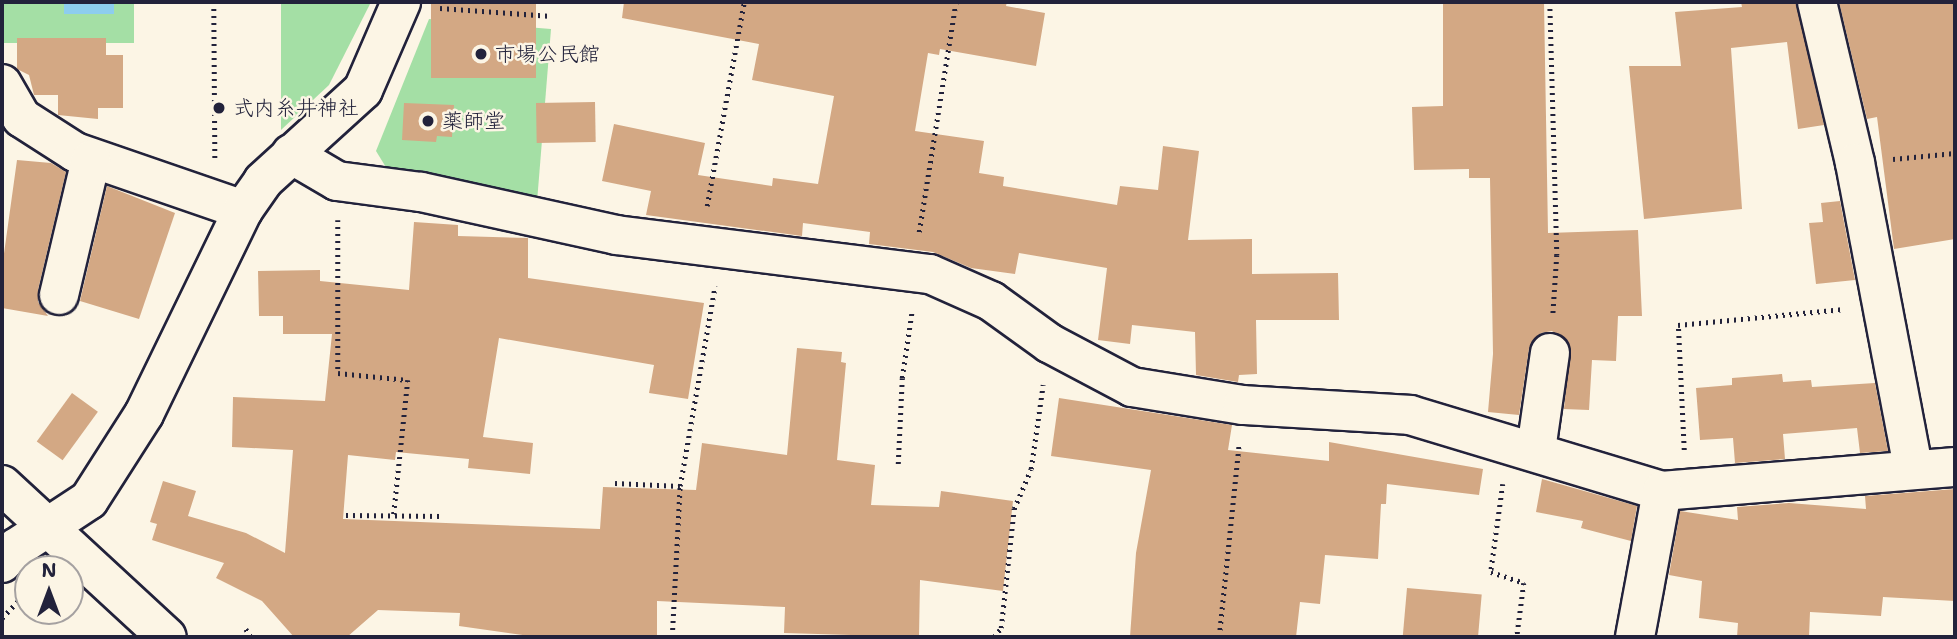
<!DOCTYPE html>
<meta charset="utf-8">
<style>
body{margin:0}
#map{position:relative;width:1957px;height:639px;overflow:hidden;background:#fcf5e5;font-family:"Shantell Sans","Klee One",sans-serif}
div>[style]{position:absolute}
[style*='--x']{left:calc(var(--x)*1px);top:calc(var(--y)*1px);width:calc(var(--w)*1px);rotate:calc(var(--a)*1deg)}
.green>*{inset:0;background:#a4dfa5;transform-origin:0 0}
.water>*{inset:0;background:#8dcdee;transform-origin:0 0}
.building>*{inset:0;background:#d3a884;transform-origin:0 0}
.path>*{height:4.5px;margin-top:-2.25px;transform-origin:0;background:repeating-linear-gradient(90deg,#22223b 0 2px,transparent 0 7px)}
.roads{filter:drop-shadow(2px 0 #22223b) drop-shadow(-2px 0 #22223b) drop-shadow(0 2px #22223b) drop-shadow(0 -2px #22223b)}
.minor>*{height:38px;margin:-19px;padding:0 19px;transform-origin:19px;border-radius:19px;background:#fcf5e5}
.major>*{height:38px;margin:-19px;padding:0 19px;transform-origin:19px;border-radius:19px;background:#fcf5e5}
.dots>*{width:19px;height:19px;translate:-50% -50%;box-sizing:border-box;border:4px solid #fcf5e5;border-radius:50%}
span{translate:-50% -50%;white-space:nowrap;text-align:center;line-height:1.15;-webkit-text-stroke:5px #fcf5e5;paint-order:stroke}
.poi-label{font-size:21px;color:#22223b}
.left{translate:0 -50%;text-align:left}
.frame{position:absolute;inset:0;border:4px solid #22223b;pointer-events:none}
.north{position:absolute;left:14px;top:555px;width:70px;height:70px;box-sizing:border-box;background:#fcf5e5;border:2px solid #a5a1a1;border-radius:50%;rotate:0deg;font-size:19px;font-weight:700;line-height:28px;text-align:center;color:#22223b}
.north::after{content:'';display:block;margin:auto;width:24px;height:32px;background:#22223b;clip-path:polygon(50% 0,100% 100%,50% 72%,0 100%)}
</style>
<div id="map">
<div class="green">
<div style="left:2px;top:2px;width:132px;height:41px"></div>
<div style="clip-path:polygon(281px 2px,371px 2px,329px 85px,281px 130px)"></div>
<div style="clip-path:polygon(429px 19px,551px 29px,537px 202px,395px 182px,376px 151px)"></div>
</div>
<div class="water">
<div style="left:64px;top:2px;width:50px;height:12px"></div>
</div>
<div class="building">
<div style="left:431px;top:2px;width:105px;height:76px"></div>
<div style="clip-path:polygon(624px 2px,1007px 2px,1006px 6px,1045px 13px,1036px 66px,940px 49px,939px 55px,928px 53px,915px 131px,984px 141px,979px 173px,1004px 177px,1003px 186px,1117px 205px,1120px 186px,1158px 190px,1163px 146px,1199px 151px,1188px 240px,1252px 239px,1252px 274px,1338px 273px,1339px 320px,1256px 320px,1257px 374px,1239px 375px,1238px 382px,1196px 375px,1195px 332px,1132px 325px,1130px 344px,1098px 340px,1107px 268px,1019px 253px,1015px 274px,971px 268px,933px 252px,869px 244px,870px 232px,803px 223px,802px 236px,646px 215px,651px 191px,602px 181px,614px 124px,705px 143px,698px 175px,772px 186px,773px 178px,818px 184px,834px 96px,752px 80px,759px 44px,622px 18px)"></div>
<div style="clip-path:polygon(1443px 2px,1544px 2px,1548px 233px,1638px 230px,1642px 316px,1618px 316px,1616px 361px,1592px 360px,1589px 410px,1564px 409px,1570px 346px,1552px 331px,1541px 333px,1529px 349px,1519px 415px,1488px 412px,1493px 354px,1490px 178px,1469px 178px,1469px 169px,1414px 170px,1412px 107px,1443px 106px)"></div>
<div style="clip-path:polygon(1741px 2px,1796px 2px,1824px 125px,1798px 129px,1787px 42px,1731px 48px,1742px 209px,1644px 219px,1629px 66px,1681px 66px,1675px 12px,1742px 7px)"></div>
<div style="clip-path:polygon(1839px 2px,1955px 2px,1955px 239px,1894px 249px,1877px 117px,1867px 119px)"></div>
<div style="clip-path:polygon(17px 38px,106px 38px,106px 55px,123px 55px,123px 108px,98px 108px,98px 119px,58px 115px,58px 95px,34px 95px,29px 75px,17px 69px)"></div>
<div style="left:595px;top:102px;width:40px;height:59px;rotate:89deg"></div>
<div style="clip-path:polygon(404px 103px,454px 105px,452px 137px,437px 136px,436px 142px,402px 140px)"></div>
<div style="clip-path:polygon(17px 160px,51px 163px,66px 172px,38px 290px,38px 302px,48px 316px,2px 308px,2px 268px)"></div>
<div style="clip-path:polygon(107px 186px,175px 213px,139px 319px,80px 301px)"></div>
<div style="clip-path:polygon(1840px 201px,1855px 280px,1816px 284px,1809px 223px,1823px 222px,1821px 203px)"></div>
<div style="clip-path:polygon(414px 222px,458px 225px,458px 236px,528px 238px,528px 278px,704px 303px,688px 399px,649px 393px,654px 365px,499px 338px,483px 437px,533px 443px,530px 474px,468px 468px,469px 459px,396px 452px,395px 460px,348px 455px,343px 519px,600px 529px,603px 487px,696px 490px,702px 443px,787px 455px,797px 348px,842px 352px,841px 362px,846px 363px,837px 460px,875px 465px,871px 505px,939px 507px,941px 491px,1013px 501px,1003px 591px,920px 580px,919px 637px,784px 633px,785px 607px,657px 601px,657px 637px,530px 636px,459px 626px,460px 613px,378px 610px,347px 637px,294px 637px,262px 601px,216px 578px,224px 563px,152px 540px,157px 524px,150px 522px,163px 481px,196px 491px,188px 516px,246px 533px,285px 553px,293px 450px,232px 447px,233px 397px,325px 401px,332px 334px,283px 334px,283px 316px,259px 316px,258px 271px,320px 270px,320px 281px,409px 290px)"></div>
<div style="clip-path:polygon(1782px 374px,1783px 382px,1811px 380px,1812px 387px,1875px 383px,1888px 451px,1860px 453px,1857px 428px,1783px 434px,1785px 459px,1735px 463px,1733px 438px,1700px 440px,1696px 388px,1732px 385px,1732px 378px)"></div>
<div style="left:72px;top:393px;width:32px;height:60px;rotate:36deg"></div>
<div style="clip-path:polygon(1059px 398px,1232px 425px,1228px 450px,1329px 461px,1329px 442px,1483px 469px,1479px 495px,1387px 484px,1386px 504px,1381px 504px,1378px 559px,1325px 555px,1320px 604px,1300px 602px,1296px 637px,1130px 637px,1136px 553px,1151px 470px,1051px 456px)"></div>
<div style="clip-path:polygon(1542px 479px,1637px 506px,1631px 541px,1581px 528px,1583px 521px,1536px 512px)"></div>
<div style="clip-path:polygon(1955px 489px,1955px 601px,1883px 597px,1881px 616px,1810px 612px,1809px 637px,1737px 637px,1738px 623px,1699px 618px,1702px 581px,1669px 575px,1680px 511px,1738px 520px,1737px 507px,1789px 503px,1866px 509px,1865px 496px)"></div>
<div style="left:1407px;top:588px;width:75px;height:49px;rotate:5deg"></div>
</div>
<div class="path">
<div style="--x:214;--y:2;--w:157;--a:89.6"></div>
<div style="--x:1550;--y:2;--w:253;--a:88.4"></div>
<div style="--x:1557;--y:255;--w:61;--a:93.8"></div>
<div style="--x:440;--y:8;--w:112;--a:4.1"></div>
<div style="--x:1893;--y:159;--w:62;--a:-5.5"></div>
<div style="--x:707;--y:206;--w:207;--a:-79.7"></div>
<div style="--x:338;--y:220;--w:153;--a:90"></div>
<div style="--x:338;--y:373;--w:70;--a:5.7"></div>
<div style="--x:408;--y:380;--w:135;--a:96"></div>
<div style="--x:919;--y:232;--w:233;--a:-80.9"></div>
<div style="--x:1684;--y:450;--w:125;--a:-92.7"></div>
<div style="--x:1678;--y:325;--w:167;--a:-5.5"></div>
<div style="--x:898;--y:464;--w:86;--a:-87.3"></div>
<div style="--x:902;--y:378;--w:69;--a:-81.6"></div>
<div style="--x:615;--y:483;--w:65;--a:2.6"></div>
<div style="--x:1503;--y:484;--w:89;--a:97.8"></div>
<div style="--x:1491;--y:572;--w:35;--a:18"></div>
<div style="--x:1524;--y:583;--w:54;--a:97.4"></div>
<div style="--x:346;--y:515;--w:96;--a:0.6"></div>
<div style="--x:2;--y:618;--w:23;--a:-47"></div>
<div style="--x:246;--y:629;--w:9;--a:58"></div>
<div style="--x:672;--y:637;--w:151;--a:-87"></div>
<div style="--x:680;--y:486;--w:203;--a:-80.1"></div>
<div style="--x:994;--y:637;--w:11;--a:-52"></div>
<div style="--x:1001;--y:628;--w:120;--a:-83.8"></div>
<div style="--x:1014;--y:509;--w:43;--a:-67"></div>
<div style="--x:1031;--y:469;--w:85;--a:-81.9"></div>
<div style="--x:1219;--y:637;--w:194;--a:-84.1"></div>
</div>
<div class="roads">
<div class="minor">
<div style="--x:1817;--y:2;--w:165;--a:76.7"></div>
<div style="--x:1855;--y:163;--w:309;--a:79.2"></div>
<div style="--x:2;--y:84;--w:39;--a:60"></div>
<div style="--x:22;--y:118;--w:63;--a:32.7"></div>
<div style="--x:75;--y:152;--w:178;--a:19"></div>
<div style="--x:291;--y:154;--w:53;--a:30.4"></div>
<div style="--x:337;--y:181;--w:85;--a:7.5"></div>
<div style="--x:421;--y:192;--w:200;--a:12.4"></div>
<div style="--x:616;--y:235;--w:316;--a:7.1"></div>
<div style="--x:930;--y:274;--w:67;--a:23.9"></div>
<div style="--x:991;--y:301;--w:72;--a:35.9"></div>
<div style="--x:1049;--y:343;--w:94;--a:27.9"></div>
<div style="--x:1132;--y:387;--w:112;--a:9.2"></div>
<div style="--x:1243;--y:405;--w:167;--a:3.4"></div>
<div style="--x:1410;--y:415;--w:263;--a:16.8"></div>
<div style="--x:1662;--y:491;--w:294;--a:-4.7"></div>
<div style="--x:59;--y:295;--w:139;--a:-76.7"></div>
<div style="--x:1536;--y:450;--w:98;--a:-81.8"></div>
<div style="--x:2;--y:485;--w:224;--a:42.7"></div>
<div style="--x:1635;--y:637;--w:148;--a:-79.5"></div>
</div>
<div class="major">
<div style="--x:2;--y:563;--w:21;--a:-47"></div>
<div style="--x:16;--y:548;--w:87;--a:-33.3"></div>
<div style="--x:89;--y:500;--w:102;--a:-57.4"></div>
<div style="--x:144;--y:414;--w:227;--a:-64.1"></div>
<div style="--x:243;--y:210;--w:35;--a:-55"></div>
<div style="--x:263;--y:181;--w:135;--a:-42.3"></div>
<div style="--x:363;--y:90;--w:96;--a:-66.6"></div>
</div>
</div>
<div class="dots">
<div style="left:481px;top:54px;background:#22223b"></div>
<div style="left:219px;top:108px;background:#22223b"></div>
<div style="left:428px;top:121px;background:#22223b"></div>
</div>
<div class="poi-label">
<span class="left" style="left:495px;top:54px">市場公民館</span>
<span class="left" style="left:233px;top:108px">式内糸井神社</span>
<span class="left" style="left:442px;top:121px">薬師堂</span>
</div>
<div class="frame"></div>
<div class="north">N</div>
</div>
